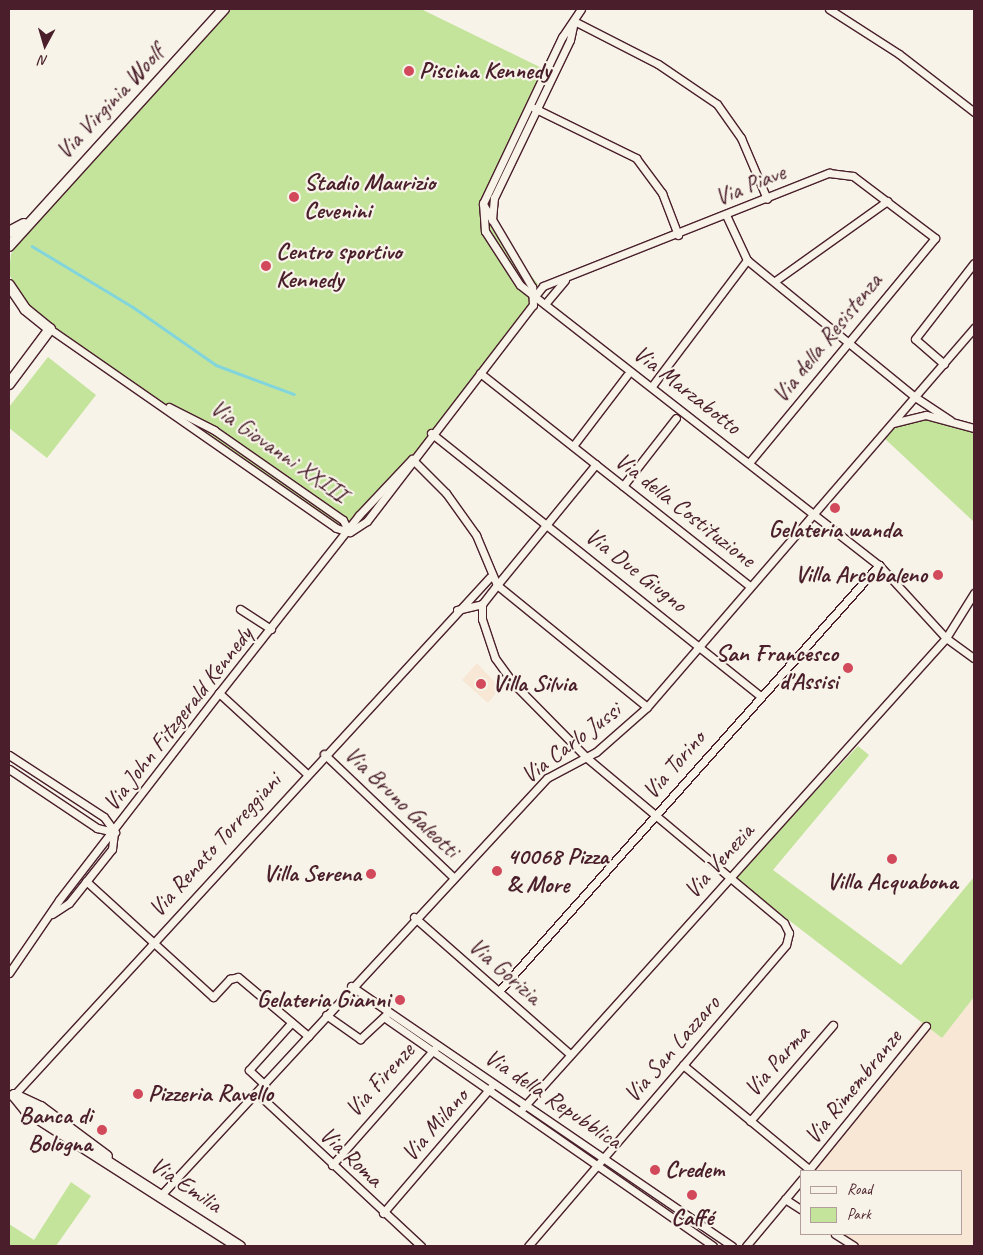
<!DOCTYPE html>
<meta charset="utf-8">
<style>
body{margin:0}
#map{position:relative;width:983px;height:1255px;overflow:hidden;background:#f7f3e8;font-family:Caveat,sans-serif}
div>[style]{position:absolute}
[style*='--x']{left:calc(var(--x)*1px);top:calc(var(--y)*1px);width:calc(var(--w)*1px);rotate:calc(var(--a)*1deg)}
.built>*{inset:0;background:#f7e7d4}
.green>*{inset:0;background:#c4e49c}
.stream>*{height:2.5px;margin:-1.25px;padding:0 1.25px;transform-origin:1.25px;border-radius:1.25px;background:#83d5dc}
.roads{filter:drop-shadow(1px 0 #4a1f2b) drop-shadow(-1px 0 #4a1f2b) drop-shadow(0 1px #4a1f2b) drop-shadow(0 -1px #4a1f2b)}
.street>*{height:7px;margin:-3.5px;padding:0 3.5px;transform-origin:3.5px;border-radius:3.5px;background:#f7f3e8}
.secondary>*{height:10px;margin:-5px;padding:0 5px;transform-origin:5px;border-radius:5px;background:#f7f3e8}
.primary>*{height:11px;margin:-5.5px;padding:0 5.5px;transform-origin:5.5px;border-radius:5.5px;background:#f7f3e8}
.dots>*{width:14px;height:14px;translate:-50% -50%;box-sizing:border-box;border:2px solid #f7f3e8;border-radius:50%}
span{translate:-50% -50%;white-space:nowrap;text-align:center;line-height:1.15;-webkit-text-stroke:4.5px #f7f3e8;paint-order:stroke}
.poi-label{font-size:24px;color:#4a1f2b;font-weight:700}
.left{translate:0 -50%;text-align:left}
.right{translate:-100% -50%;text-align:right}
.street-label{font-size:24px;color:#4a1f2b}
.frame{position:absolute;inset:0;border:10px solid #4a1f2b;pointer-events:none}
.legend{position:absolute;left:800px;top:1170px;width:162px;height:65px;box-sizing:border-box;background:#f7f3e8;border:1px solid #b29e9c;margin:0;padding:6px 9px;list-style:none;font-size:15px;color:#4a1f2b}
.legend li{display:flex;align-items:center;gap:10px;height:25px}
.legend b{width:25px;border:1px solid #b29e9c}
.north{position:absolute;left:20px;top:20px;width:50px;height:50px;-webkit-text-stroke:4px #f7f3e8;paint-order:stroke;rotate:186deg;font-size:14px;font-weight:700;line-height:20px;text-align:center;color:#4a1f2b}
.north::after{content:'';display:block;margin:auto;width:18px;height:22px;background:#4a1f2b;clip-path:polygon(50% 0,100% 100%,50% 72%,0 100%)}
</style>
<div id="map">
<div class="built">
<div style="clip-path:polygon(477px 663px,500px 688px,488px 703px,462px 680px)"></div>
<div style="clip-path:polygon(974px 997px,974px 1246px,847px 1246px,830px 1234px,962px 1234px,962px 1171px,811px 1171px,921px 1022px,942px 1038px)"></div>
</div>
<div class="green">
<div style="clip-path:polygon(222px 9px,421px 9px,550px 72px,489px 207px,509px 248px,538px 284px,536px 305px,358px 525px,343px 530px,24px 309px,9px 273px,11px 254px,30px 225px)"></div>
<div style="clip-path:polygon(48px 357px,96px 395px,47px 458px,9px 428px,9px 407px)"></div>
<div style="clip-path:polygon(919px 417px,974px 432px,974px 522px,883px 437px,903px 419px)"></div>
<div style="clip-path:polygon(858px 746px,869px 755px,773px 870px,901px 965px,974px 877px,974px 997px,942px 1038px,734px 878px)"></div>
<div style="clip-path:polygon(71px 1182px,91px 1196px,56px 1246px,9px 1246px,9px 1224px,34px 1240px)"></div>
</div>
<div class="stream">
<div style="--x:32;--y:246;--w:118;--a:31.1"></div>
<div style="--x:133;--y:307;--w:101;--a:34.9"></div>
<div style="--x:216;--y:365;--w:83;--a:20.4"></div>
</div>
<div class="roads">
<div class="street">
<div style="--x:581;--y:9;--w:34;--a:124"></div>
<div style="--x:562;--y:37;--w:184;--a:115.4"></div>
<div style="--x:483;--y:203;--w:28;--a:86"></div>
<div style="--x:485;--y:231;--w:64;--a:57.1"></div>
<div style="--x:520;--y:285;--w:455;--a:38"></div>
<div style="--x:879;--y:565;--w:99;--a:47.5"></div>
<div style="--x:946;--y:638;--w:34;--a:36"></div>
<div style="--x:829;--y:9;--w:83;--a:32.7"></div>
<div style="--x:899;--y:54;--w:95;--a:37.7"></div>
<div style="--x:574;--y:21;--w:94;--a:27.1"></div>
<div style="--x:658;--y:64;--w:71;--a:34.1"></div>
<div style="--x:717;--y:104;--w:42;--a:54.8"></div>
<div style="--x:741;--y:138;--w:66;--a:66.9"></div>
<div style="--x:534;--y:108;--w:114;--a:26.1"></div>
<div style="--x:636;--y:158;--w:44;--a:53.4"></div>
<div style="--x:662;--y:193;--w:45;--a:69.1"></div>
<div style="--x:726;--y:215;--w:50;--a:65"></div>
<div style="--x:747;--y:260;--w:217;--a:39.2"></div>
<div style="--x:915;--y:397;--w:42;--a:33.3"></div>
<div style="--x:492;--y:220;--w:22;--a:-85"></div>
<div style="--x:494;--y:198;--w:175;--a:-64.3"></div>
<div style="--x:570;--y:40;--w:19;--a:-78"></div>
<div style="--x:775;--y:281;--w:138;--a:-35.5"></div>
<div style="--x:535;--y:296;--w:13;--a:-51"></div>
<div style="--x:543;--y:286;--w:308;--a:-21.6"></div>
<div style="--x:829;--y:173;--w:24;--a:7"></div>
<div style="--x:853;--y:176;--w:103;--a:37.1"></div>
<div style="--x:935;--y:238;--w:292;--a:129.6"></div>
<div style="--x:545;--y:304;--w:31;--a:-50"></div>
<div style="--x:50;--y:329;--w:348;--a:34.8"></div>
<div style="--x:336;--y:528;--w:14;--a:17"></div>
<div style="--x:944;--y:364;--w:38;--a:-139"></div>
<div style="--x:915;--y:339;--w:96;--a:-52.2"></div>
<div style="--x:480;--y:373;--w:344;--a:38.3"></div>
<div style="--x:652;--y:386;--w:158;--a:-53"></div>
<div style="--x:169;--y:407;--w:51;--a:27.1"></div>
<div style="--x:214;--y:430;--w:157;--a:34.9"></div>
<div style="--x:343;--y:520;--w:13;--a:63"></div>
<div style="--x:893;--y:423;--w:34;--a:-14"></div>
<div style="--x:926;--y:415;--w:50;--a:15.2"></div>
<div style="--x:431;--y:433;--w:421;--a:38.6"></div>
<div style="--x:573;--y:446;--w:89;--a:-52.7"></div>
<div style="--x:412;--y:459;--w:48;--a:45"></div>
<div style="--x:446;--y:493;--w:52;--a:54.5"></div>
<div style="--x:476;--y:535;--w:54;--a:67.2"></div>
<div style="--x:497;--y:585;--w:24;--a:128"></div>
<div style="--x:482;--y:604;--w:15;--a:90"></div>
<div style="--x:482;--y:619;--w:41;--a:71.6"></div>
<div style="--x:495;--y:658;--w:31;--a:54"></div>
<div style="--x:513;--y:683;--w:105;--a:45.4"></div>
<div style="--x:587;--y:758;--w:257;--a:39.9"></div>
<div style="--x:784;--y:923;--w:11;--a:63"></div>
<div style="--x:789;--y:933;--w:12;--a:104"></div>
<div style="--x:786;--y:945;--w:396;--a:130.6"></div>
<div style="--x:623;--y:486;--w:86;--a:-52.1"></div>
<div style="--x:350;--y:532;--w:20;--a:-33"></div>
<div style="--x:367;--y:521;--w:272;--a:-52.5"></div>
<div style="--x:533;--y:305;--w:18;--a:-93"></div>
<div style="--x:532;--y:287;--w:96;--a:-120.6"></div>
<div style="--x:497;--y:585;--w:193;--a:39.1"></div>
<div style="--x:497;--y:585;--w:156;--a:-50.7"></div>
<div style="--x:240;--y:609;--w:37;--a:33"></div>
<div style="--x:457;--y:610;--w:26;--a:-13"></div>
<div style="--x:219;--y:693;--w:118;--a:42.6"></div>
<div style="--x:324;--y:754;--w:178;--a:43.6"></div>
<div style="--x:9;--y:755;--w:113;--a:33.1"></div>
<div style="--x:104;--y:817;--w:19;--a:54"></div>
<div style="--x:9;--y:769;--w:106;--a:33.8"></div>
<div style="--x:97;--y:828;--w:18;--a:13"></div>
<div style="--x:86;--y:881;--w:172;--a:42.4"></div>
<div style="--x:213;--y:997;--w:25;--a:-47"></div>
<div style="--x:230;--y:979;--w:8;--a:-14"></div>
<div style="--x:238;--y:977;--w:92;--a:40.1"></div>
<div style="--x:52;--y:914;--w:20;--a:-33"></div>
<div style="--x:69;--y:903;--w:69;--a:-51.5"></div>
<div style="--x:112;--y:849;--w:17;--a:-83"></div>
<div style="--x:414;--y:917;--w:208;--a:41.3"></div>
<div style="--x:9;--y:973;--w:88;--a:-55.6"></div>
<div style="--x:59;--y:900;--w:262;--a:-52.3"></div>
<div style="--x:219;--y:693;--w:226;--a:-51.8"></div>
<div style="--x:359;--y:515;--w:77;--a:-46.6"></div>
<div style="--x:351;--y:986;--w:461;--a:34.3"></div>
<div style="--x:499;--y:991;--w:571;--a:-48.27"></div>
<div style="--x:326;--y:1015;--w:42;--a:35.2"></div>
<div style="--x:360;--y:1039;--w:35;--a:-43"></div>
<div style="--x:385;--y:1018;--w:399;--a:34.8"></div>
<div style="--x:683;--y:1065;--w:165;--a:39.6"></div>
<div style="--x:265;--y:1085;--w:22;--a:-137"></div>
<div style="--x:249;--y:1070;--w:64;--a:-48.1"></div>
<div style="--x:258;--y:1094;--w:223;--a:43"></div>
<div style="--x:14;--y:1095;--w:703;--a:-47.42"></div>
<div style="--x:521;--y:1110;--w:635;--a:-48"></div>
<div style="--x:946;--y:638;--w:53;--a:-58.1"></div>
<div style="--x:750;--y:1121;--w:127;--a:-49.2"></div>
<div style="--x:332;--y:1165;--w:156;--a:-48.6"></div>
<div style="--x:808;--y:1171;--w:187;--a:-50.9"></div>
<div style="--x:162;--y:1194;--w:567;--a:-47.22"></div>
<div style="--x:547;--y:778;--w:55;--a:-28"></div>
<div style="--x:596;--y:752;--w:68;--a:-41.4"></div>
<div style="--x:647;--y:707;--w:501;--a:-49.21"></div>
<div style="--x:785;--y:1199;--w:20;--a:33"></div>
<div style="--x:383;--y:1213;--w:167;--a:-49.4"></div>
<div style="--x:835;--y:1234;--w:22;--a:32"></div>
<div style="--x:746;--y:1246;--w:87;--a:-50.1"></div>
</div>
<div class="secondary">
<div style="--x:9;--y:232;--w:17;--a:-28"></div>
<div style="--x:9;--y:246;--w:320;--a:-47.8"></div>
<div style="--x:9;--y:285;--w:29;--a:56"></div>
<div style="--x:25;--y:309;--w:32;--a:39"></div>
<div style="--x:50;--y:329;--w:69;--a:126.7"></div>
</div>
<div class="primary">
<div style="--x:14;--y:1095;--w:19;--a:51"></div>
<div style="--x:26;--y:1110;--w:253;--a:32.6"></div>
<div style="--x:14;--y:1095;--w:29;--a:25"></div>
<div style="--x:40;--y:1107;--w:82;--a:36.6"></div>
</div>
</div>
<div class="dots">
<div style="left:409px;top:71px;background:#d1495b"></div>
<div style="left:294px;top:197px;background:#d1495b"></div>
<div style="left:266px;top:266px;background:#d1495b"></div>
<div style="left:835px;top:508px;background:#d1495b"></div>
<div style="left:938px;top:575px;background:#d1495b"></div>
<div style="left:848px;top:668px;background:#d1495b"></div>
<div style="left:481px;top:684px;background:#d1495b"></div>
<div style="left:892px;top:859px;background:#d1495b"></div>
<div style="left:497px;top:871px;background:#d1495b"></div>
<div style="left:371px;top:874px;background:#d1495b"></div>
<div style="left:400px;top:1000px;background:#d1495b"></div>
<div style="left:138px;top:1094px;background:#d1495b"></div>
<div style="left:102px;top:1130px;background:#d1495b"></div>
<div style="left:655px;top:1170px;background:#d1495b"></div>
<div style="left:692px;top:1195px;background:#d1495b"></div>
</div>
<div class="poi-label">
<span class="left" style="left:419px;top:71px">Piscina Kennedy</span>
<span class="left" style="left:304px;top:197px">Stadio Maurizio<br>Cevenini</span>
<span class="left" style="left:276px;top:266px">Centro sportivo<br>Kennedy</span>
<span style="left:835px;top:530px">Gelateria wanda</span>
<span class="right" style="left:927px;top:575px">Villa Arcobaleno</span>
<span class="right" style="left:838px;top:668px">San Francesco<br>d'Assisi</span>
<span class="left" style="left:492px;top:684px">Villa Silvia</span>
<span class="left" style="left:507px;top:871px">40068 Pizza<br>&amp; More</span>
<span class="right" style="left:361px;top:874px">Villa Serena</span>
<span style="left:892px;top:882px">Villa Acquabona</span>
<span class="right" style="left:390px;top:1000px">Gelateria Gianni</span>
<span class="left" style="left:148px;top:1094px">Pizzeria Ravello</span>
<span class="right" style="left:92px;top:1130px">Banca di<br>Bologna</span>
<span class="left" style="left:665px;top:1170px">Credem</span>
<span style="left:692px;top:1218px">Caffé</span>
</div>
<div class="street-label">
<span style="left:110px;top:102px;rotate:-47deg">Via Virginia Woolf</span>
<span style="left:750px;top:185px;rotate:-22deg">Via Piave</span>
<span style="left:827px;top:338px;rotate:-51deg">Via della Resistenza</span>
<span style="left:687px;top:390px;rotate:38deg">Via Marzabotto</span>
<span style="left:279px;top:451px;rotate:35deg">Via Giovanni XXIII</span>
<span style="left:685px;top:510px;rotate:38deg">Via della Costituzione</span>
<span style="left:636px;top:570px;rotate:38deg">Via Due Giugno</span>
<span style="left:178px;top:719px;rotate:-52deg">Via John Fitzgerald Kennedy</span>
<span style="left:571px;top:743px;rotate:-37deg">Via Carlo Jussi</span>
<span style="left:674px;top:765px;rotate:-49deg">Via Torino</span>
<span style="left:402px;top:802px;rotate:44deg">Via Bruno Galeotti</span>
<span style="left:215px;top:845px;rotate:-48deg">Via Renato Torreggiani</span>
<span style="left:719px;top:861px;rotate:-48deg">Via Venezia</span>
<span style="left:505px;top:971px;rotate:41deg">Via Gorizia</span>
<span style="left:672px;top:1049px;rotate:-49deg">Via San Lazzaro</span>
<span style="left:777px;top:1061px;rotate:-49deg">Via Parma</span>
<span style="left:380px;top:1080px;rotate:-48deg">Via Firenze</span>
<span style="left:853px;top:1087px;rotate:-51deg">Via Rimembranze</span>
<span style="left:553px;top:1099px;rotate:34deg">Via della Repubblica</span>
<span style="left:435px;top:1125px;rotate:-49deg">Via Milano</span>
<span style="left:351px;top:1157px;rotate:43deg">Via Roma</span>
<span style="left:186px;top:1185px;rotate:34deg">Via Emilia</span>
</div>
<div class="frame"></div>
<ul class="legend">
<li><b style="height:6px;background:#f7f3e8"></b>Road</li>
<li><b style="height:14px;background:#c4e49c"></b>Park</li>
</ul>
<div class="north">N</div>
</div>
